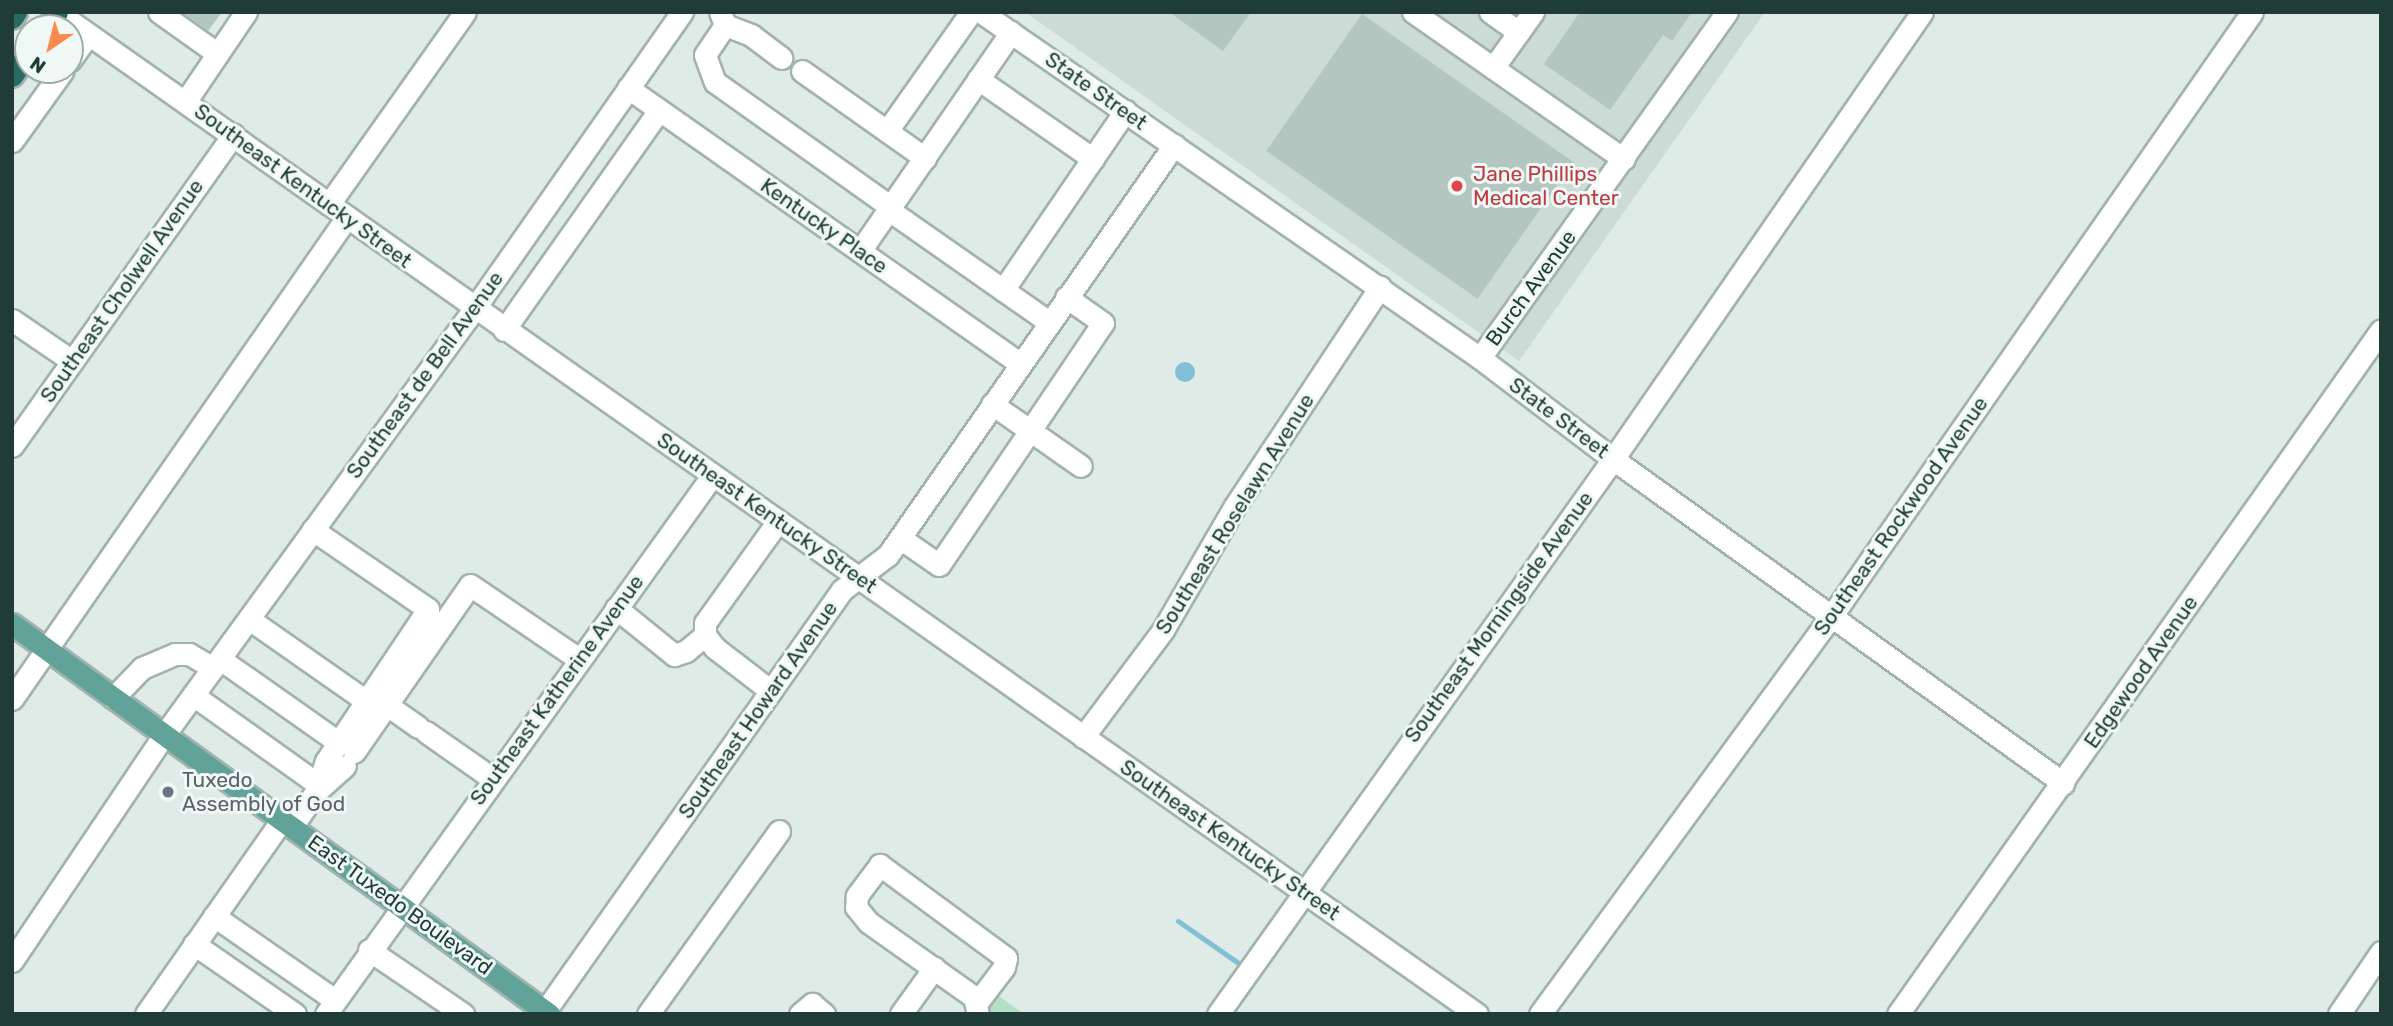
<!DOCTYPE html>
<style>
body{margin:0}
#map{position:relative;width:2393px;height:1026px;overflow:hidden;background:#dfebe7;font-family:Rubik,sans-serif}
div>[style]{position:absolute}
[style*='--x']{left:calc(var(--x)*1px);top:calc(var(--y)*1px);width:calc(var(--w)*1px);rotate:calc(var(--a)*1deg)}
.built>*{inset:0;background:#cddbd6}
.green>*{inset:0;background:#b6dec5}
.water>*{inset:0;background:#83bfd4}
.round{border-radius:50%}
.stream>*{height:5px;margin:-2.5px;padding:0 2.5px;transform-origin:2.5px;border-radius:2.5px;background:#83bfd4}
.building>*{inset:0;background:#b4c6c0;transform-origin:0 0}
.roads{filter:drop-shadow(2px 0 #a2b3af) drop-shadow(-2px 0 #a2b3af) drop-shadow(0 2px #a2b3af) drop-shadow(0 -2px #a2b3af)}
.minor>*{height:21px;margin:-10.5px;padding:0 10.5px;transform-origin:10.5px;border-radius:10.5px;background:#fff}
.major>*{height:21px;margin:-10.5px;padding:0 10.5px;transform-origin:10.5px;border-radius:10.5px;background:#61a399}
.highway>*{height:21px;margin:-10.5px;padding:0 10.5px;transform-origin:10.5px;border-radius:10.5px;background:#296a63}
.dots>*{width:19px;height:19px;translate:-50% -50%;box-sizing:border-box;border:4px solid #eff8f4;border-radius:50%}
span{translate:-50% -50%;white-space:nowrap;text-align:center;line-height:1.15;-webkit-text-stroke:6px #eff8f4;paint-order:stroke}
.street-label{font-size:21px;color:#1f3c37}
.health-label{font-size:21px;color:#be3a42}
.left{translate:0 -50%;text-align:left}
.worship-label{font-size:21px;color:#5b616d}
.frame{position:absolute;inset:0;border:14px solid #1f3c37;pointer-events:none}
.north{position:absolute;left:14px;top:14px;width:70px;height:70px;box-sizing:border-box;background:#eff8f4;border:2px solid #9cada8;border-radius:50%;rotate:215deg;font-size:19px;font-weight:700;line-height:28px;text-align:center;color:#1f3c37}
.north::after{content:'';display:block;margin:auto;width:24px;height:32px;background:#fa8a4e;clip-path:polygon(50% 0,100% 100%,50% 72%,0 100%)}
</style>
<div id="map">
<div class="built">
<div style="clip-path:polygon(1025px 12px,1765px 12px,1519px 361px)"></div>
</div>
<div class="green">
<div style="clip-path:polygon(992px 991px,1024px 1014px,983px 1014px)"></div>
</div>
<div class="water">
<div class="round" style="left:1175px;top:362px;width:20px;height:20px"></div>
</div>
<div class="stream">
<div style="--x:1178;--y:921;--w:72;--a:34.8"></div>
</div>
<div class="building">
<div style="clip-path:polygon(182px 12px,222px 12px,208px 31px)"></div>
<div style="clip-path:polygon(1169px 12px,1251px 12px,1223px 51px)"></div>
<div style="clip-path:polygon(1580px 12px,1692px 12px,1672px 41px,1663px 35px,1610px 110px,1544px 64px)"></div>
<div style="left:1362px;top:14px;width:258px;height:167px;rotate:35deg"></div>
</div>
<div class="roads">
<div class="minor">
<div style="--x:57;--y:12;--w:1738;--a:35.21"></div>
<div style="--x:159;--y:12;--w:72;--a:35.4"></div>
<div style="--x:720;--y:12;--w:14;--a:69"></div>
<div style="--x:725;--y:25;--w:36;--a:124"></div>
<div style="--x:705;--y:55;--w:29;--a:70"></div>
<div style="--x:715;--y:82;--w:216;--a:35.4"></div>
<div style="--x:981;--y:12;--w:607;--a:34.74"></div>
<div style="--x:1480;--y:358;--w:167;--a:37.2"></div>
<div style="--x:1613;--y:459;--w:555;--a:35.75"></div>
<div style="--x:1413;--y:12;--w:257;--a:34.9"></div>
<div style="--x:1490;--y:12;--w:35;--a:35"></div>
<div style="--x:725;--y:25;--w:28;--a:21"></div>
<div style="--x:751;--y:35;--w:38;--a:37"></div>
<div style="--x:70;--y:60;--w:31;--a:-54"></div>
<div style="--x:1493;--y:68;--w:69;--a:-54.5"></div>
<div style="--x:802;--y:71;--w:151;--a:35.3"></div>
<div style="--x:978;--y:79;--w:140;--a:34.8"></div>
<div style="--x:628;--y:88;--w:478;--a:35.1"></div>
<div style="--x:185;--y:102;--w:109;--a:-55.9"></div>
<div style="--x:887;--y:131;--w:146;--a:-54.8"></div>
<div style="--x:12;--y:141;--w:87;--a:-54.3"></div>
<div style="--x:329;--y:204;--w:235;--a:-54.7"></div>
<div style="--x:889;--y:210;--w:195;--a:35"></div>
<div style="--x:860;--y:251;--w:266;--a:-55.4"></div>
<div style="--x:1003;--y:290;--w:217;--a:-55.7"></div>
<div style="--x:12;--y:320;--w:73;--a:34.3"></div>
<div style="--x:504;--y:330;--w:269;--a:-54.8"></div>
<div style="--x:1480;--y:358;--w:425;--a:-54.5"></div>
<div style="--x:992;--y:404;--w:108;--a:34.9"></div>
<div style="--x:12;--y:446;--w:382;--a:-54.6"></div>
<div style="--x:900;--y:538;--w:47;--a:34.7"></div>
<div style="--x:939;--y:565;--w:292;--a:-55.9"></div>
<div style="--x:1103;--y:323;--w:45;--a:-144.9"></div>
<div style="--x:616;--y:608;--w:75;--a:39"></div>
<div style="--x:674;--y:655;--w:13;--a:-18"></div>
<div style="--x:686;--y:651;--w:25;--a:-40"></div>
<div style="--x:249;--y:619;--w:143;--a:35"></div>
<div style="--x:220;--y:659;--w:144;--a:35.1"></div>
<div style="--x:771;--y:691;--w:71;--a:-142.5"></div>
<div style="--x:715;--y:648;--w:16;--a:-128"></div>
<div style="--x:705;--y:635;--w:12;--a:-90"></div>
<div style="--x:705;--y:623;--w:125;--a:-54.4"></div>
<div style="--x:193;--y:695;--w:155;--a:35.5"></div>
<div style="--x:113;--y:698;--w:42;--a:-46"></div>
<div style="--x:142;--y:668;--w:36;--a:-23"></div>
<div style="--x:175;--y:654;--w:14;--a:0"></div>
<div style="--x:189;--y:654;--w:28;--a:30"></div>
<div style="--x:12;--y:699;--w:587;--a:-55.2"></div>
<div style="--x:387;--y:705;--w:38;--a:35"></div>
<div style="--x:426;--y:732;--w:80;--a:34.9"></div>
<div style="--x:1083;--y:737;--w:134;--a:-53.2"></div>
<div style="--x:1163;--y:630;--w:143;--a:-59.9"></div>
<div style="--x:1235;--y:506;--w:263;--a:-56.5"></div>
<div style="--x:354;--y:752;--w:203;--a:-55.2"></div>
<div style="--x:470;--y:585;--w:132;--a:34.2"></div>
<div style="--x:318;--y:790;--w:36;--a:-42"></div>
<div style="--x:292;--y:827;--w:45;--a:-56"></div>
<div style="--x:317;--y:790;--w:30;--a:-73"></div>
<div style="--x:326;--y:761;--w:183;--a:-56.1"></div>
<div style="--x:428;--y:609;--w:140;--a:-145.5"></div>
<div style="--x:214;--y:916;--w:147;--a:34.8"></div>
<div style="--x:194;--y:944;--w:123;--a:34.7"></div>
<div style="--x:369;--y:950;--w:114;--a:34.2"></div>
<div style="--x:12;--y:961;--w:272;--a:-56.1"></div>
<div style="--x:164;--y:735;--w:527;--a:-53.96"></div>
<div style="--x:474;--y:309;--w:363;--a:-55"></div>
<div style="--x:976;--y:1004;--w:46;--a:-52.9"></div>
<div style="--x:1004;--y:967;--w:9;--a:-77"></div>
<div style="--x:1006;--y:958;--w:157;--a:-143.6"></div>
<div style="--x:880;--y:865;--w:39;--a:127"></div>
<div style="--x:857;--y:896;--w:11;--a:95"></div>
<div style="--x:856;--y:907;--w:19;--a:51"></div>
<div style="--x:868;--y:922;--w:130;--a:35.3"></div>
<div style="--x:974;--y:997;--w:17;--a:77"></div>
<div style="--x:545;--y:1011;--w:515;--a:-54.8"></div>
<div style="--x:842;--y:590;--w:58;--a:-37.3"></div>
<div style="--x:888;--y:555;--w:500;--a:-55.1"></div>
<div style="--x:146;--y:1014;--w:237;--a:-55"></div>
<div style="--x:326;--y:1014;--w:662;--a:-54.34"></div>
<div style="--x:648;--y:1014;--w:225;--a:-54.4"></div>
<div style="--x:800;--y:1014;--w:16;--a:-40"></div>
<div style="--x:812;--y:1004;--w:16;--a:40"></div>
<div style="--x:901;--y:1014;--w:57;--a:-54.3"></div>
<div style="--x:1218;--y:1014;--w:681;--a:-54.56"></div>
<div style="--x:1613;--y:459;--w:543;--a:-55.34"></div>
<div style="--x:1540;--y:1014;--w:496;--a:-53.8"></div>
<div style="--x:1833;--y:614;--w:733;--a:-55.16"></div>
<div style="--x:1898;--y:1014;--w:837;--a:-54.77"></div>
<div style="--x:2339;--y:1014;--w:75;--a:-55.9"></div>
</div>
<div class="major">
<div style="--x:12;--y:624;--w:664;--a:35.99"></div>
</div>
<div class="highway">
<div style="--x:12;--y:18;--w:7;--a:-56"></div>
<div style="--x:46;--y:28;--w:19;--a:-55"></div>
<div style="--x:12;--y:76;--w:28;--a:-55"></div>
</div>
</div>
<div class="dots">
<div style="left:1457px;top:186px;background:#e0444e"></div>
<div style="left:168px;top:792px;background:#6b7280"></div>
</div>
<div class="street-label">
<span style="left:1096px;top:91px;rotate:35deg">State Street</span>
<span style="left:303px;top:186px;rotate:36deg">Southeast Kentucky Street</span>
<span style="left:824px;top:226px;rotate:35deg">Kentucky Place</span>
<span style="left:1531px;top:288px;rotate:-54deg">Burch Avenue</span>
<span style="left:122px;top:291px;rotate:-55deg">Southeast Cholwell Avenue</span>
<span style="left:425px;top:375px;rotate:-54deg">Southeast de Bell Avenue</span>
<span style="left:1559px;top:418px;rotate:37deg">State Street</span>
<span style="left:767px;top:513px;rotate:35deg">Southeast Kentucky Street</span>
<span style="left:1235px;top:514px;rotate:-58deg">Southeast Roselawn Avenue</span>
<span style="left:1901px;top:516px;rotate:-55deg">Southeast Rockwood Avenue</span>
<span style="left:1499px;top:617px;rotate:-54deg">Southeast Morningside Avenue</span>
<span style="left:2141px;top:672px;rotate:-55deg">Edgewood Avenue</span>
<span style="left:557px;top:690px;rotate:-54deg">Southeast Katherine Avenue</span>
<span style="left:758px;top:710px;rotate:-55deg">Southeast Howard Avenue</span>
<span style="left:1230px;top:840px;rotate:35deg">Southeast Kentucky Street</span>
<span style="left:400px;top:905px;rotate:36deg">East Tuxedo Boulevard</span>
</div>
<div class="health-label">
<span class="left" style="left:1473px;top:186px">Jane Phillips<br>Medical Center</span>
</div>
<div class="worship-label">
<span class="left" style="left:182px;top:792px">Tuxedo<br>Assembly of God</span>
</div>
<div class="frame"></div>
<div class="north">N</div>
</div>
